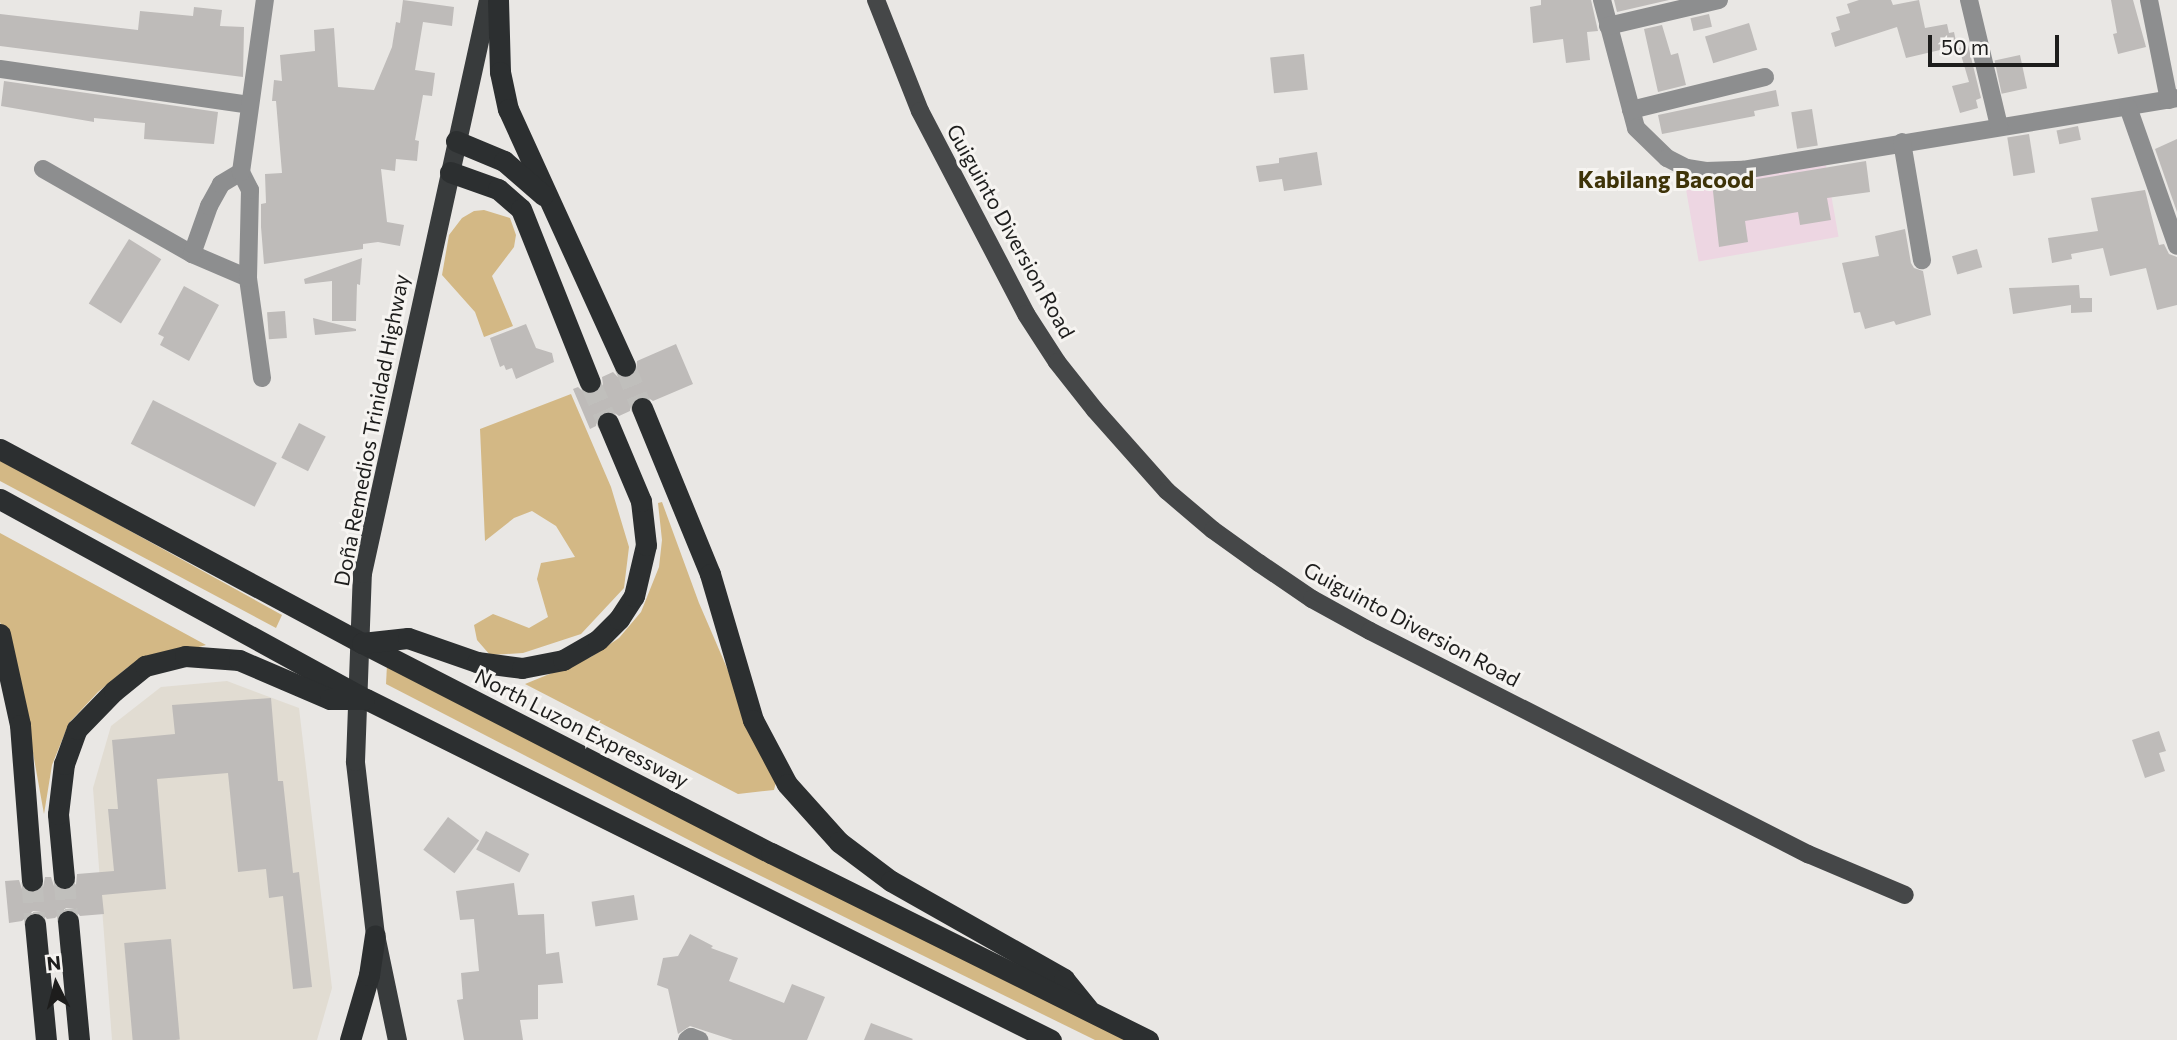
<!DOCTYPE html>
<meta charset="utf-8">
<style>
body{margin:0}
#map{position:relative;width:2177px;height:1040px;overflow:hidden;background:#e9e7e4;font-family:Commissioner,sans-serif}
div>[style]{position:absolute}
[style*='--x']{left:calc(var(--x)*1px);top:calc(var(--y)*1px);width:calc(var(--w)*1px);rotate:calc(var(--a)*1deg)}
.built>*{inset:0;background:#e1dcd2}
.education>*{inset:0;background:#edd6e2;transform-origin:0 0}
.green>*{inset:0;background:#d3b885}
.building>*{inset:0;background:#bebbb9;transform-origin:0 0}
.motorway-tunnel>*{height:21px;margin-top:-10.5px;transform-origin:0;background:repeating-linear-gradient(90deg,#c0bfbc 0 21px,transparent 0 31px)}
.minor>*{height:18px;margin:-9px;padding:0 9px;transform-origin:9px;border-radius:9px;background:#8d8e8f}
.primary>*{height:18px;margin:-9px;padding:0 9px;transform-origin:9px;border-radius:9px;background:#454748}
.trunk>*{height:19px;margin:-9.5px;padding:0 9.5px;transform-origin:9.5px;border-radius:9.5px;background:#383b3c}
.motorway>*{height:21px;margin:-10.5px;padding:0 10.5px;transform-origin:10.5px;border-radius:10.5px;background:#2c2f30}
span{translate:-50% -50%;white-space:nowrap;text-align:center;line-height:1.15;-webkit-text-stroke:6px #f6f4f1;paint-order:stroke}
.street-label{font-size:21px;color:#1d1d1c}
.neighbourhood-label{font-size:23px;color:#3e3308;font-weight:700}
.north{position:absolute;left:21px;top:949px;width:70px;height:70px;-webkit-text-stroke:5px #f6f4f1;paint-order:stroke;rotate:354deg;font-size:19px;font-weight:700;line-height:28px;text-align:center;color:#1d1d1c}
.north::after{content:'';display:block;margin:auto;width:24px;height:32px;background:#1d1d1c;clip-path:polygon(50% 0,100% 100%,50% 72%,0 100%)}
.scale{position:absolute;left:1928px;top:35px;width:131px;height:32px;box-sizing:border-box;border:4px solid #1d1d1c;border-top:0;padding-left:9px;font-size:21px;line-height:24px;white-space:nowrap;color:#1d1d1c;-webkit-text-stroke:5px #f6f4f1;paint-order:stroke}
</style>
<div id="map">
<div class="built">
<div style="clip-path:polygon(227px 681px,299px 708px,332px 988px,317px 1040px,112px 1040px,93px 788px,111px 726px,161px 687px)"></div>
</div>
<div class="education">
<div style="left:1825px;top:160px;width:78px;height:142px;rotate:80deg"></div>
</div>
<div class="green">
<div style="clip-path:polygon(484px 210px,510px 218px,516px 235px,514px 247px,492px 276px,513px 326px,484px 337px,475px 312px,442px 275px,449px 235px,462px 218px,474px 211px)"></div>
<div style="clip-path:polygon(571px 394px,611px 487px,629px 547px,624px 588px,581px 634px,523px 653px,490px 655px,477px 640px,474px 625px,493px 614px,529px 628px,548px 617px,537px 579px,541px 563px,575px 557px,556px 526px,532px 511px,514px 518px,485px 541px,480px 429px)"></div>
<div style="clip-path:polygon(0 459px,282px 615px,276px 628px,0 481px)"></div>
<div style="clip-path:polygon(662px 502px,699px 603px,776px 782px,774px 790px,738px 794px,525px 684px,591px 657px,619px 638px,641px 612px,659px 567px,662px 540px,658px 503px)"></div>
<div style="clip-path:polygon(0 533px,206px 645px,128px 667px,98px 692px,69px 723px,52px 765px,44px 814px,20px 681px,0 622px)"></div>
<div style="clip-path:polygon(387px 665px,1144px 1040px,1095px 1040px,716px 854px,386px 684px)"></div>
</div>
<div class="building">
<div style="clip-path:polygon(403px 0,454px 7px,452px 26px,423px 22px,415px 70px,435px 73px,432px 96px,423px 95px,415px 140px,419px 141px,417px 161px,396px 159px,395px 171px,381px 169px,387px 222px,404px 225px,400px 246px,378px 242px,363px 244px,363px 249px,264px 264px,261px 227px,261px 204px,266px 203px,265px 174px,282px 173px,276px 101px,272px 101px,274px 80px,282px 81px,280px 55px,315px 51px,314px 30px,334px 28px,338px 87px,374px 90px,392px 47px,396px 22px,400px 23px)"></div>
<div style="clip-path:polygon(1541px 0,1591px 0,1598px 31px,1587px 32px,1590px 60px,1566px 63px,1563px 39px,1533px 43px,1530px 7px,1541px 5px)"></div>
<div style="clip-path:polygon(1614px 0,1669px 0,1617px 12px)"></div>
<div style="clip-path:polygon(1859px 0,1891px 0,1893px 5px,1919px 0,1925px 28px,1947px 24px,1949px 33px,1954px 32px,1957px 46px,1906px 58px,1897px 27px,1835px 47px,1831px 33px,1840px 30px,1836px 17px,1850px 13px,1847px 4px)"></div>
<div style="clip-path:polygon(2111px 0,2133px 0,2146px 47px,2118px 54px,2113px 34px,2117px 33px)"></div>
<div style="clip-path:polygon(194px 7px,222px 10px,220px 26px,244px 27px,243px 77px,0 46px,0 14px,138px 30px,140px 11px,193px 16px)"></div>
<div style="left:1709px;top:14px;width:13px;height:19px;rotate:77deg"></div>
<div style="left:1749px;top:23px;width:28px;height:46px;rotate:73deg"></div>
<div style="clip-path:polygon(1662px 25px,1671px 55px,1678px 53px,1686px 85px,1658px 92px,1644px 29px)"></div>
<div style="clip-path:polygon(1968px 45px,1981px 98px,1976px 100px,1978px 108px,1960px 113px,1952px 86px,1969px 82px,1959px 48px)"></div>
<div style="left:1304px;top:54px;width:36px;height:34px;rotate:84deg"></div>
<div style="left:2020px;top:55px;width:34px;height:26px;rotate:78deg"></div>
<div style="clip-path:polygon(4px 81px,218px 112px,214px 144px,144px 139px,145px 123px,94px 118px,94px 122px,1px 106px)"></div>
<div style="clip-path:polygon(1776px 90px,1779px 106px,1754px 111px,1755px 116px,1662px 134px,1658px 115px)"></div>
<div style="left:1812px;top:109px;width:37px;height:21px;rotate:81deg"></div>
<div style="left:2078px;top:126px;width:14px;height:22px;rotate:78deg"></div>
<div style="left:2029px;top:134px;width:39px;height:22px;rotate:81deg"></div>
<div style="clip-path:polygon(2177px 139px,2177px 212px,2155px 149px)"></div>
<div style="clip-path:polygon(1317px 152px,1322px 185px,1284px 191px,1282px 179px,1259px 182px,1256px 166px,1279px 163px,1279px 158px)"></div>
<div style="clip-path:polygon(1866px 161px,1870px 192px,1827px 198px,1831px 220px,1800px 225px,1798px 212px,1745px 221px,1748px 242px,1719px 247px,1712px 182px,1745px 181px)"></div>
<div style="clip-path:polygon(2145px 190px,2159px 245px,2164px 244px,2169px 254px,2177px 257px,2177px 305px,2157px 310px,2146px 268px,2110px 276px,2103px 248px,2071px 254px,2072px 259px,2052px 263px,2048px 238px,2098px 231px,2091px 198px)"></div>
<div style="clip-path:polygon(1905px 229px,1911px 263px,1914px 268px,1923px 271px,1931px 315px,1896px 325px,1894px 321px,1865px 329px,1860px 312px,1854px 313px,1842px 263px,1879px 256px,1875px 236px)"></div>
<div style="left:129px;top:239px;width:38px;height:76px;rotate:32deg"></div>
<div style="left:1977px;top:249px;width:19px;height:26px;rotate:74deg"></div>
<div style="clip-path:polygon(362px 258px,360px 285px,357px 284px,356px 321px,332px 321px,332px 281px,305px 284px,304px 279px)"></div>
<div style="clip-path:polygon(2079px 285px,2080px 298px,2092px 298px,2092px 312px,2071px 313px,2071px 305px,2013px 314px,2009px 288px)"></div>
<div style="clip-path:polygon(184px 286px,219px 305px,189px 361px,160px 345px,164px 337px,158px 334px)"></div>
<div style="left:285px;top:311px;width:27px;height:18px;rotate:86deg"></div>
<div style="clip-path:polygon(313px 318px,356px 329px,356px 331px,315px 335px)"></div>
<div style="clip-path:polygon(526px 324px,536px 348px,552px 353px,554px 362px,516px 379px,512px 368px,506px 370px,504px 365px,500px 367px,490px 338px)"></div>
<div style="clip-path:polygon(676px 344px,693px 384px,653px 401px,644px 395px,636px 396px,631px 401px,630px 411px,619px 416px,610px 410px,604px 411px,597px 416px,596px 426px,590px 429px,573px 389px,578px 387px,587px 395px,595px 394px,603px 385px,602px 377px,613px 372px,618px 377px,630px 378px,636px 373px,637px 361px)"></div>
<div style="left:153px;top:400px;width:139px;height:49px;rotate:27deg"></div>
<div style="left:299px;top:423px;width:30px;height:39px;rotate:27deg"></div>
<div style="clip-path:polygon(271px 698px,278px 781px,283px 781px,293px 873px,299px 872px,312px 987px,293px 989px,283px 896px,269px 898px,266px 869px,238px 872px,228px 773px,157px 779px,166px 889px,102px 895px,104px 914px,80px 916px,74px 909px,66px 908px,55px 918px,47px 919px,41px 912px,33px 911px,22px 921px,9px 923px,5px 881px,19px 880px,22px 889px,34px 894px,43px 887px,45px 877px,51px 877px,54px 886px,65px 891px,76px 884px,77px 874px,114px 871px,108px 809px,118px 809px,112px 740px,175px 734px,172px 705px)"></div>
<div style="clip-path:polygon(2159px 731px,2166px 751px,2159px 753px,2165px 771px,2145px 778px,2132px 740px)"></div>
<div style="left:448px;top:817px;width:39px;height:41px;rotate:37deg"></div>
<div style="left:486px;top:831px;width:49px;height:21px;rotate:28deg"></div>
<div style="clip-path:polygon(514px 883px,518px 915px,544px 914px,546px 954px,559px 952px,563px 983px,538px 985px,538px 1019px,520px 1020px,523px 1040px,464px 1040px,457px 1000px,463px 999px,461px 973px,479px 971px,474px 919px,460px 920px,456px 891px)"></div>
<div style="left:634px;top:895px;width:25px;height:43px;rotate:81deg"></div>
<div style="clip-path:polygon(690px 934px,713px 946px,711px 948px,738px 958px,729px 981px,784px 1003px,792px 984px,825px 997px,807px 1040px,733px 1040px,690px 1026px,678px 1034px,668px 989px,657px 985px,663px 958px,678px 956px)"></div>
<div style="left:171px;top:939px;width:101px;height:47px;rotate:85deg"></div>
<div style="clip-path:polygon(871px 1023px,913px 1039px,912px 1040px,864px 1040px)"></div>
</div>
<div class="motorway-tunnel">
<div style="--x:625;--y:366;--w:45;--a:68"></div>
<div style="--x:590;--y:382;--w:45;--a:66.3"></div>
<div style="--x:64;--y:878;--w:43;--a:84.7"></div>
<div style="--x:32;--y:881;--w:43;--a:86"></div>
</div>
<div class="minor">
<div style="--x:1602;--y:0;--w:132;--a:75.1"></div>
<div style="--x:1636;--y:128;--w:43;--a:44.1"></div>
<div style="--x:1667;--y:158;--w:22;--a:27"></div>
<div style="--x:1687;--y:168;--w:19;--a:9"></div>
<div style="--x:1706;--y:171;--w:37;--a:-2"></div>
<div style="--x:1743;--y:170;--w:440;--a:-9.4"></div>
<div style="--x:1969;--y:0;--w:130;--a:76.6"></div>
<div style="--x:2149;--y:0;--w:102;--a:78.7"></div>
<div style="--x:1608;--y:26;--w:114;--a:-13.2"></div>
<div style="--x:0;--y:69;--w:252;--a:8.2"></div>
<div style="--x:2128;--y:107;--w:147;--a:70.6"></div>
<div style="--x:1631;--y:110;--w:138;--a:-13.8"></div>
<div style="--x:1902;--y:142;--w:120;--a:80.4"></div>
<div style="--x:43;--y:169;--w:172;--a:29.7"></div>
<div style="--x:192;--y:254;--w:61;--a:23.2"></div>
<div style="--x:192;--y:254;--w:51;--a:-70.5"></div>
<div style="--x:209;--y:206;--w:25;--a:-61"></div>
<div style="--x:221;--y:184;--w:23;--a:-31"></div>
<div style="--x:262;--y:378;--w:101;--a:-98"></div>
<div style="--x:248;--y:278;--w:88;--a:-88.7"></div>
<div style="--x:250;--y:190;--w:20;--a:-117"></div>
<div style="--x:241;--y:172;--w:174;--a:-82.1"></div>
<div style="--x:687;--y:1040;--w:5;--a:-37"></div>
<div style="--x:691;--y:1037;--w:9;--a:21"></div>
</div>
<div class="primary">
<div style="--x:876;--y:0;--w:119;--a:68.4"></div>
<div style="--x:920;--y:111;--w:229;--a:62.4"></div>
<div style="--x:1026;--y:314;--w:57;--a:57.1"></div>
<div style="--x:1057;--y:362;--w:61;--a:51.6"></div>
<div style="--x:1095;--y:410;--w:108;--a:48.4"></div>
<div style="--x:1167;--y:491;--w:60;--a:40.3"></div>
<div style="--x:1213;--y:530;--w:57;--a:35.7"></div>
<div style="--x:1259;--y:563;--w:64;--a:34.2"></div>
<div style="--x:1312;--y:599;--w:66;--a:28.9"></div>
<div style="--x:1370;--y:631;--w:492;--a:27"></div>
<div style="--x:1808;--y:854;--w:105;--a:22.9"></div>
</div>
<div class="trunk">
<div style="--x:397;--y:1040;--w:107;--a:-101.8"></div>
<div style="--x:375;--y:935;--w:175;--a:-96.6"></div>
<div style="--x:355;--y:761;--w:188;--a:-87.9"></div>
<div style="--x:362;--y:573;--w:587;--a:-77.6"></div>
</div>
<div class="motorway">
<div style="--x:498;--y:0;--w:72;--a:88.4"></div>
<div style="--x:500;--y:72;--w:38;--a:78"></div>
<div style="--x:508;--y:109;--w:282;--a:65.5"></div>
<div style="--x:456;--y:141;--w:52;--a:22.6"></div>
<div style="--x:504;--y:161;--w:52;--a:41.1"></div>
<div style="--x:450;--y:172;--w:51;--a:19.5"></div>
<div style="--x:498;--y:189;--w:30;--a:41"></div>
<div style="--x:521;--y:209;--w:186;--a:68.3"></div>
<div style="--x:642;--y:408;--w:179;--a:67.7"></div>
<div style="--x:710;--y:574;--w:152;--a:73.6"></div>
<div style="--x:753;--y:720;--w:72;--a:62"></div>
<div style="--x:787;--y:784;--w:78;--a:48.1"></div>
<div style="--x:839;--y:842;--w:65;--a:36.9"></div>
<div style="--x:891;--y:881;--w:199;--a:29.5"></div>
<div style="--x:1064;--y:979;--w:38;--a:51"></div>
<div style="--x:0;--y:449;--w:411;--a:28.2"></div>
<div style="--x:362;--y:643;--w:460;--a:27.2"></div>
<div style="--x:771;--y:853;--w:421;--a:26.4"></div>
<div style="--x:0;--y:499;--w:417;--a:28.7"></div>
<div style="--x:366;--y:699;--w:765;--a:26.46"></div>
<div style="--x:0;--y:634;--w:93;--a:77.6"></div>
<div style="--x:20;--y:725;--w:156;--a:85.6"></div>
<div style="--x:362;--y:643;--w:46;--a:-6.2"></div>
<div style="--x:408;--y:638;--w:73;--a:19.2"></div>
<div style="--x:477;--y:662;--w:45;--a:7.6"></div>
<div style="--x:522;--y:668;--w:42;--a:-11"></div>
<div style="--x:563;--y:660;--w:40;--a:-29.7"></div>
<div style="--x:598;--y:640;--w:30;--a:-45"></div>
<div style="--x:619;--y:619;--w:27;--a:-57"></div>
<div style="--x:634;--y:596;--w:52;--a:-76.8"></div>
<div style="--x:646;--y:545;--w:44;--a:-96.5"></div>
<div style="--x:641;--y:501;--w:85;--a:-112.9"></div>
<div style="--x:64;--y:878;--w:64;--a:-95.4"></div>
<div style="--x:58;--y:814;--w:50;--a:-83.2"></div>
<div style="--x:64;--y:764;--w:37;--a:-70"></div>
<div style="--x:77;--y:729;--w:53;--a:-45.8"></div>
<div style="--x:114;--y:691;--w:40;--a:-39"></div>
<div style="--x:145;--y:666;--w:41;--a:-14"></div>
<div style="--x:185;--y:656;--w:54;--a:4.2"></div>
<div style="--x:239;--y:660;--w:99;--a:23.2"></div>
<div style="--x:330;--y:699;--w:34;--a:0"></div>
<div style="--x:68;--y:921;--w:120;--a:84.7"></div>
<div style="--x:35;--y:924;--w:117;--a:84.6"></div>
<div style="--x:350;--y:1040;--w:68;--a:-73.7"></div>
<div style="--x:369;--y:975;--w:40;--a:-81.5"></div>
</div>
<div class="street-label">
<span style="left:1011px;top:231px;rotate:61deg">Guiguinto Diversion Road</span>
<span style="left:371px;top:430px;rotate:-79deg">Doña Remedios Trinidad Highway</span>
<span style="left:1412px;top:624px;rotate:28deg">Guiguinto Diversion Road</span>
<span style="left:582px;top:728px;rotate:27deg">North Luzon Expressway</span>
</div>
<div class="neighbourhood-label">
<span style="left:1666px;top:179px">Kabilang Bacood</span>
</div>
<div class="north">N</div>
<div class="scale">50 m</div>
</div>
